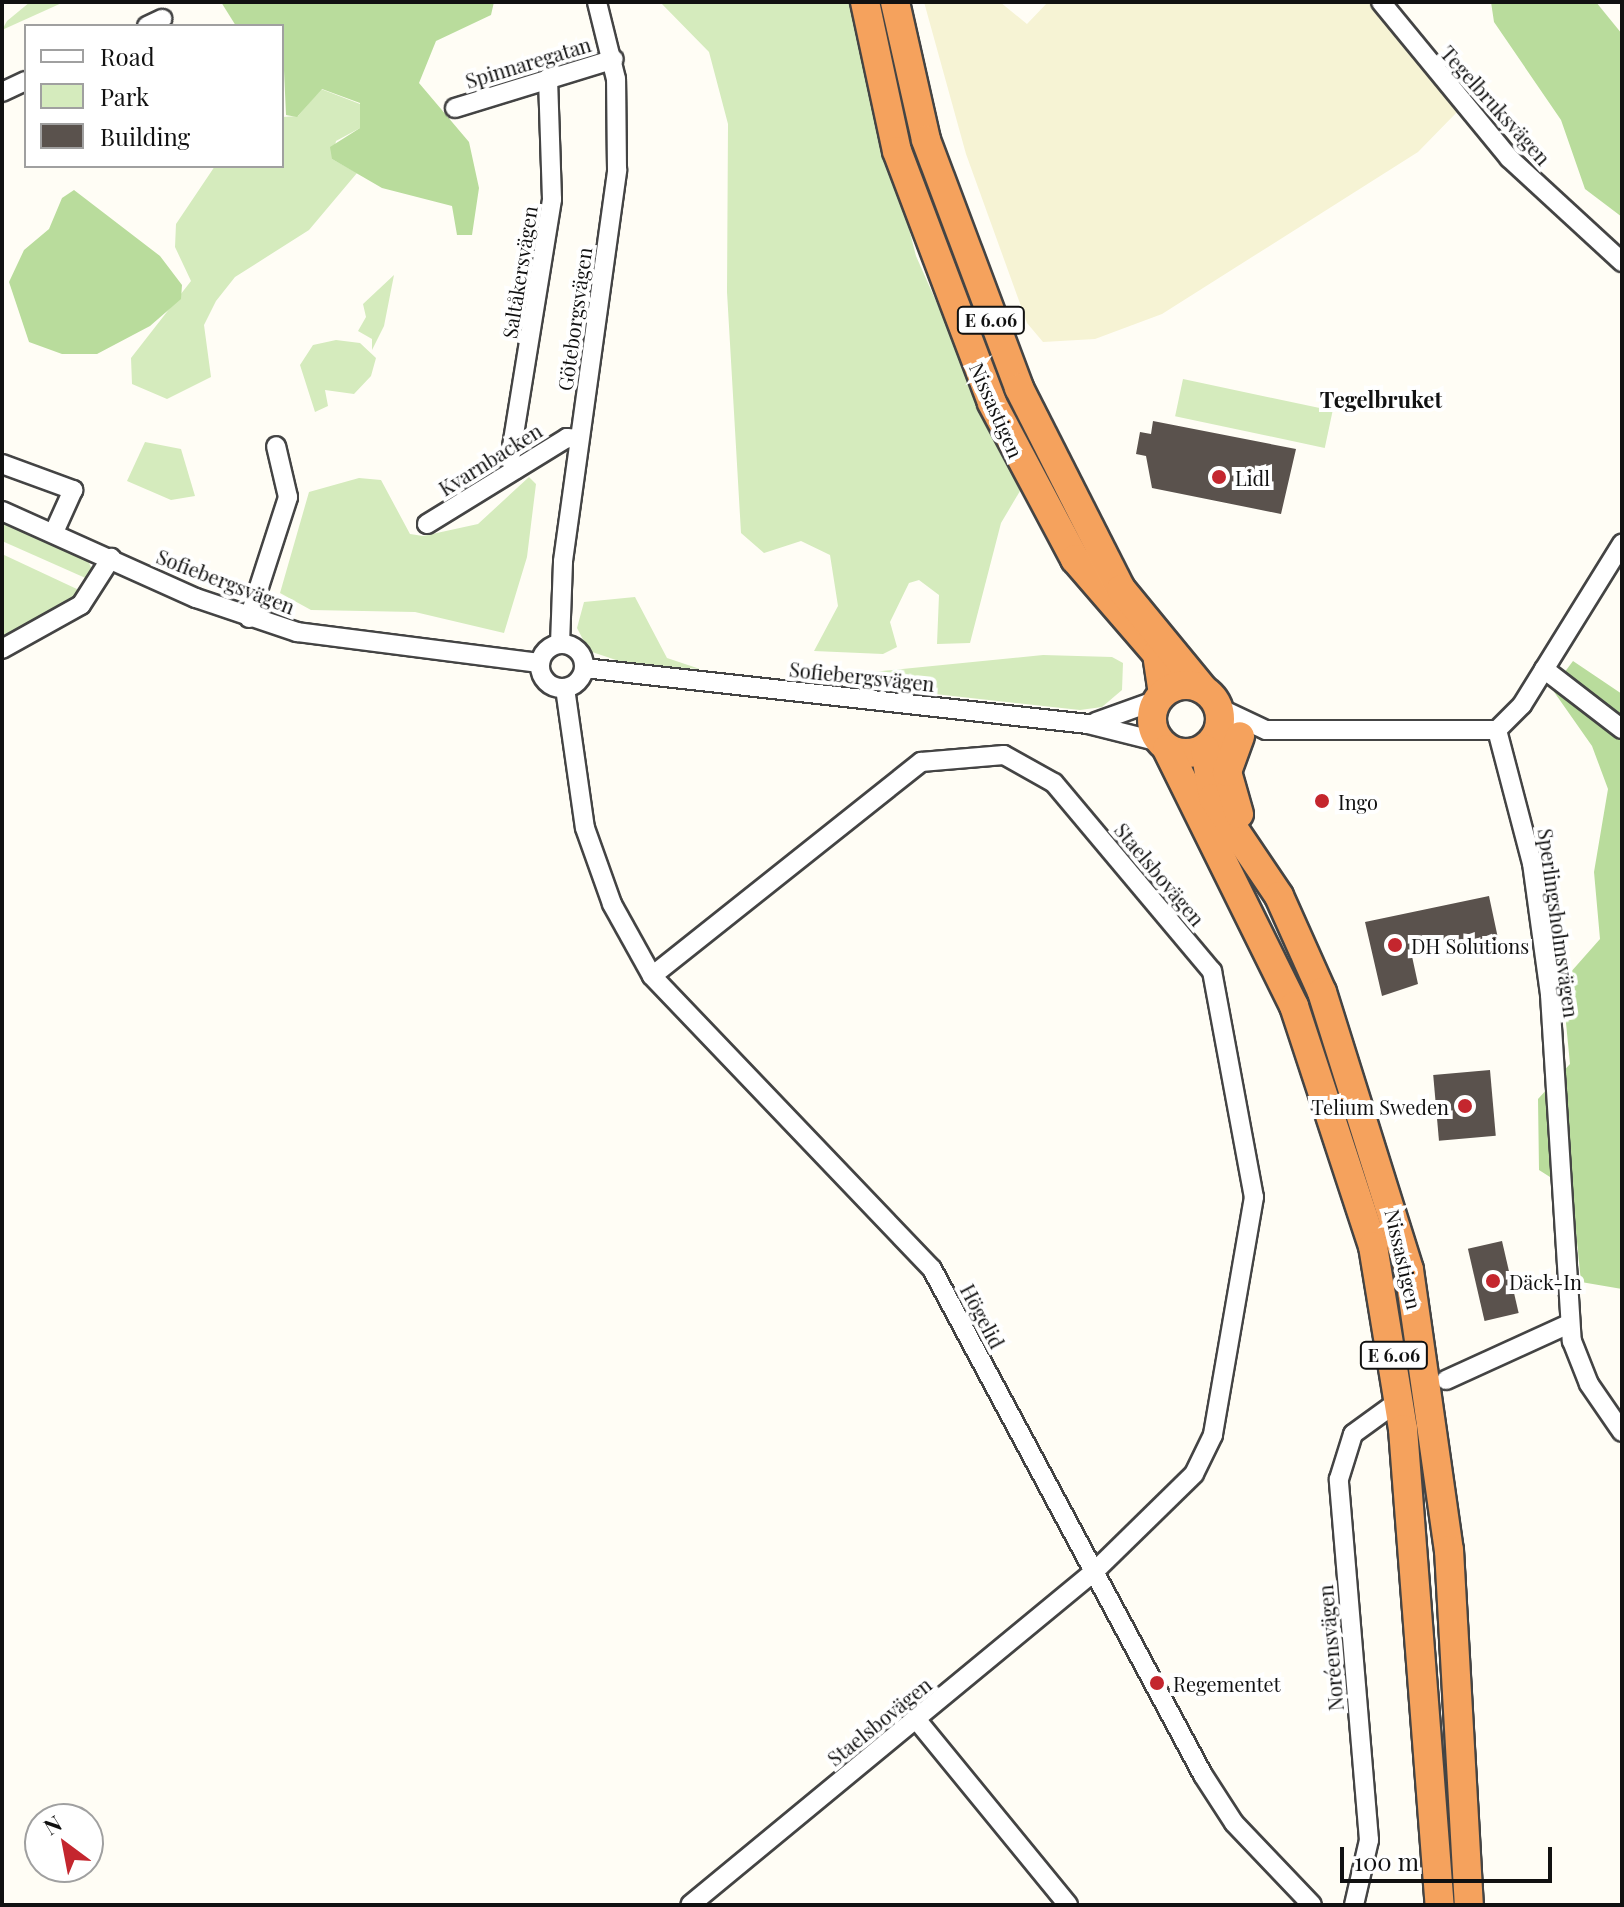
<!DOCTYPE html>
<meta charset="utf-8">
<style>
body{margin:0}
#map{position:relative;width:1624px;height:1907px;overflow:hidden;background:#fffdf5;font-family:"Playfair Display",serif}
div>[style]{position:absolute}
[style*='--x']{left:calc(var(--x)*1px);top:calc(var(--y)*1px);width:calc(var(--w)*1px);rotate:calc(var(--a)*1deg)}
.farmland>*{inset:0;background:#f6f3d4}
.green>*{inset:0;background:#d5ebbd;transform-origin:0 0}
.forest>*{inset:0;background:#b9dc9c}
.building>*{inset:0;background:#5a524d;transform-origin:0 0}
.roads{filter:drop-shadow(2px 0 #444) drop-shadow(-2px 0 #444) drop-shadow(0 2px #444) drop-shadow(0 -2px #444)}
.minor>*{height:18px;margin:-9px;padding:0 9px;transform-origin:9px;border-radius:9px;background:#fff}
.minor>.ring{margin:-9px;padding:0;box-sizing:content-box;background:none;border:18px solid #fff;border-radius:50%}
.highway>*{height:28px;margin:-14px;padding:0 14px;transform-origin:14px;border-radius:14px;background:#f5a25d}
.highway>.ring{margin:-14px;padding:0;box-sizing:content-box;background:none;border:28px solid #f5a25d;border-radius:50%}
.dots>*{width:22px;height:22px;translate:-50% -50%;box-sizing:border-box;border:4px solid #fff;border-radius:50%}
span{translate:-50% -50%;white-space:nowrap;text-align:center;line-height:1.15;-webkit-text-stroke:8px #fff;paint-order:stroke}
.shield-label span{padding:2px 6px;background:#fff;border:2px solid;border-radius:6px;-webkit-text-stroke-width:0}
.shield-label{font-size:18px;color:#111;font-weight:700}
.street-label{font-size:20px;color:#111}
.poi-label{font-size:20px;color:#111}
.left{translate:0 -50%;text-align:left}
.right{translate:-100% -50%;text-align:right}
.neighbourhood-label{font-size:22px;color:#111;font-weight:700}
.frame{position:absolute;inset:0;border:4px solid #111;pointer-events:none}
.legend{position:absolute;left:24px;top:24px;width:260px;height:144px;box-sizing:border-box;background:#fff;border:2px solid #a0a0a0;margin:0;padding:10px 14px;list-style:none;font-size:24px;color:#111}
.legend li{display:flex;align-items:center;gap:16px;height:40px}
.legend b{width:40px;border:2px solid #a0a0a0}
.north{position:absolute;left:24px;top:1803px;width:80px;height:80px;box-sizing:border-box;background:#fff;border:2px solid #a0a0a0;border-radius:50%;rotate:328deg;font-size:22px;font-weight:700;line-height:32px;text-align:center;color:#111}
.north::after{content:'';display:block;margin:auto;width:28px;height:36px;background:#c4262e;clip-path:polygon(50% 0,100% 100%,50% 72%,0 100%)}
.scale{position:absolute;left:1340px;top:1847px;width:212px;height:36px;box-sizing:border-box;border:4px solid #111;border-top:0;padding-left:10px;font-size:24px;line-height:28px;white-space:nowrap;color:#111;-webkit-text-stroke:6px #fff;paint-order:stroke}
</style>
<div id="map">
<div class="farmland">
<div style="clip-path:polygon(924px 2px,1000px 2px,1027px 24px,1048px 2px,1374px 2px,1459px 110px,1418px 152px,1162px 314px,1095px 339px,1043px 342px,1027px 323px,966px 154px)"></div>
</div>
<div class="green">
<div style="clip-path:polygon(30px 2px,64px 2px,2px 30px,7px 21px)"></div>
<div style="clip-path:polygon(660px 2px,851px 2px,916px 256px,1020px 491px,1001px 523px,970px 643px,937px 644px,939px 595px,919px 580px,909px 583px,890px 622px,897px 647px,883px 654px,814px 651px,838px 606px,830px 555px,801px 541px,764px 553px,741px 533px,727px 292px,728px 124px,709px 52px)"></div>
<div style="clip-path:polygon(321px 89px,360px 104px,360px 128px,336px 141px,332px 159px,357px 173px,309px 230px,235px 277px,216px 301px,204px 325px,211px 377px,167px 399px,132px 384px,131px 358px,191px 281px,175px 247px,176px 224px,215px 166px,282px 166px,282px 117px,298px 116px)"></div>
<div style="clip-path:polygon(394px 275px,384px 326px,372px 350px,372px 339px,358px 331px,366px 317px,363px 304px)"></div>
<div style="clip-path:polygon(336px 340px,360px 343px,376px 358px,371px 376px,354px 394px,325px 390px,328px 406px,315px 412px,300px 365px,313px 345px)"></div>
<div style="left:1183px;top:379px;width:153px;height:38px;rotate:12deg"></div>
<div style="clip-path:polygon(145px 442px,181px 449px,195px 496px,171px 500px,127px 481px)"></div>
<div style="clip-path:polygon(529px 477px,536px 484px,527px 557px,504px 633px,415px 612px,311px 610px,280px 593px,309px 492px,359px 478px,381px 480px,410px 534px,423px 536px,478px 524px)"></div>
<div style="clip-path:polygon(2px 520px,87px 559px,94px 573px,90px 580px,2px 541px)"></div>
<div style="clip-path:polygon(2px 554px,79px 590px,71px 602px,2px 637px)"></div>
<div style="clip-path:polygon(635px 597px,667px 658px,700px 669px,628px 664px,589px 651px,577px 628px,584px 602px)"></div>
<div style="clip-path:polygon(1043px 655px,1112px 657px,1123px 663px,1122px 690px,1102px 707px,1080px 710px,872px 687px,862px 673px)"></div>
</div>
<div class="forest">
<div style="clip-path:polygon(221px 2px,494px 2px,491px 15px,436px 41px,419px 83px,469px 142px,479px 188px,472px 235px,457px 235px,452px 206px,382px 188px,332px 159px,330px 147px,360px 128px,360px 103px,322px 89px,297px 117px,286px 115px,282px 26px,236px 26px)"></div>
<div style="clip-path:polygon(1491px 2px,1596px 2px,1622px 34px,1622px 217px,1585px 189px,1561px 120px,1494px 22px)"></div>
<div style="clip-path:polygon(74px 190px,160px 256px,182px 285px,181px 299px,150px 326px,97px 354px,62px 354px,29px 342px,9px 282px,24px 250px,49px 229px,62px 198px)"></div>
<div style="clip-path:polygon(1573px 661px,1622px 694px,1622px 1289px,1581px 1282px,1572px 1191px,1539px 1170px,1538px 1099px,1570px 1064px,1562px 982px,1600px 939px,1594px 872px,1608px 789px,1592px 746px,1552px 689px)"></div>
</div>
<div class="building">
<div style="clip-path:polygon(1153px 421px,1296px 449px,1281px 514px,1152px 488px,1146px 456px,1136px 454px,1140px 432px,1151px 434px)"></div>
<div style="clip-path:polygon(1489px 896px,1499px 943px,1459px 952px,1455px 937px,1410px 947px,1418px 984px,1382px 996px,1365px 922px)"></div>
<div style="left:1490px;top:1070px;width:66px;height:57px;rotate:85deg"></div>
<div style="left:1502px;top:1241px;width:74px;height:35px;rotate:77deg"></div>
</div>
<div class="roads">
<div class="minor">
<div style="--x:1381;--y:2;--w:202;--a:50.6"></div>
<div style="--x:1509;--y:158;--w:154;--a:42.6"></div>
<div style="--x:147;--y:26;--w:17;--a:-25"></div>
<div style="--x:2;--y:92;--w:26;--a:-25"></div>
<div style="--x:455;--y:108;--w:166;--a:-17.1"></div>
<div style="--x:2;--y:464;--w:76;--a:20.1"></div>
<div style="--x:73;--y:490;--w:46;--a:114.3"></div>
<div style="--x:516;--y:469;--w:12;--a:-121"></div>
<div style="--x:510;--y:459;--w:263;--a:-80.8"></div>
<div style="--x:552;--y:199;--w:121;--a:-91.9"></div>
<div style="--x:2;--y:511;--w:213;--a:24.2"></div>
<div style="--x:196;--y:598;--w:107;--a:18.6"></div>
<div style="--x:297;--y:632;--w:245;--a:7.3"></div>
<div style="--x:427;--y:524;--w:164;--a:-31.6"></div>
<div style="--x:567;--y:438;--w:12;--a:5"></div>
<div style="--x:249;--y:618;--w:127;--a:-72.1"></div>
<div style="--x:288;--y:497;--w:52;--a:-103.2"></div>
<div style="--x:560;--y:644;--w:83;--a:-87.9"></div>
<div style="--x:563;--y:561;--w:395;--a:-82.1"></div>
<div style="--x:617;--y:170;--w:91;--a:-90.6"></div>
<div style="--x:616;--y:79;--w:79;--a:-103.9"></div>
<div class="ring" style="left:540px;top:644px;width:26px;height:26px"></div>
<div style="--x:2;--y:649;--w:90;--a:-29.1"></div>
<div style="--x:81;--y:605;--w:56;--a:-57.4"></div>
<div style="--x:584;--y:668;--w:507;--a:6.34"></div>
<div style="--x:1088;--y:724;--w:74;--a:14"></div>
<div style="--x:1544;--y:669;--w:98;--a:37.6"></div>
<div style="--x:565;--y:688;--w:141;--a:81.9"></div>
<div style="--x:585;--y:828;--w:81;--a:70.4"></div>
<div style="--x:612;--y:904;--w:82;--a:60.9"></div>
<div style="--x:652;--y:976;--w:405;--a:46.3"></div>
<div style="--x:932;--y:1269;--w:574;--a:61.83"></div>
<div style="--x:1203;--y:1775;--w:57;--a:57.1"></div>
<div style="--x:1234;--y:1823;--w:113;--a:46.4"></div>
<div style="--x:1219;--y:708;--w:52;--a:25.1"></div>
<div style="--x:1266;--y:730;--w:231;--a:0"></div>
<div style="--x:1497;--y:730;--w:35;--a:-45"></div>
<div style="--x:1522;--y:705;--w:190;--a:-58.2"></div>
<div style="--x:1096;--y:722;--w:65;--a:-19.8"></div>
<div style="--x:1497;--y:730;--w:138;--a:75.3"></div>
<div style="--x:1532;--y:863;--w:133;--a:82.2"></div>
<div style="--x:1550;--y:995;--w:347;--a:86.4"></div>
<div style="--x:1572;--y:1341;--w:46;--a:68.4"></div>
<div style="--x:1589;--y:1384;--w:58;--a:55.5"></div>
<div style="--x:652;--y:976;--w:344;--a:-38.5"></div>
<div style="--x:921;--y:762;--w:83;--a:-4.8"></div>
<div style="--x:1004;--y:755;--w:57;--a:29.2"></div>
<div style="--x:1054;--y:783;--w:246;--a:50"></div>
<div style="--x:1212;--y:971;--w:230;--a:79.5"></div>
<div style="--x:1254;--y:1197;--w:242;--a:99.8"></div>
<div style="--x:1213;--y:1435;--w:43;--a:116"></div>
<div style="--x:1194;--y:1474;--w:137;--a:135.6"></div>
<div style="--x:1096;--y:1570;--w:526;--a:140.47"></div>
<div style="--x:1446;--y:1380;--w:135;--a:-24.5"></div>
<div style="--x:916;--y:1719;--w:240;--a:50.7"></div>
<div style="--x:1354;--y:1905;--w:67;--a:-77"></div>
<div style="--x:1369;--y:1840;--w:362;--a:-94.8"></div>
<div style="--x:1339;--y:1479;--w:47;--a:-72.7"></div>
<div style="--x:1353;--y:1434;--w:46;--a:-36.1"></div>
</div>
<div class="highway">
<div style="--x:865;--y:2;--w:152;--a:77.9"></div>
<div style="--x:897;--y:151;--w:269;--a:69.3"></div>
<div style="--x:992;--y:403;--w:177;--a:62"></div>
<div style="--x:1075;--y:559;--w:125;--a:49.2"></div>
<div style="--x:1157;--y:654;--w:40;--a:81.5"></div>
<div style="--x:895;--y:2;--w:141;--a:77.3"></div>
<div style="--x:926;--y:140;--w:265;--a:69.4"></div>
<div style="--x:1019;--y:388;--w:225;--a:63.1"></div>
<div style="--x:1121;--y:589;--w:129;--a:50.6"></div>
<div class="ring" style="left:1152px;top:685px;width:40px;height:40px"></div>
<div style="--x:1167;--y:749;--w:287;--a:63.7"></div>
<div style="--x:1294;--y:1006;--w:253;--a:71.8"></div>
<div style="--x:1373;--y:1246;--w:185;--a:80.7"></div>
<div style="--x:1403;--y:1429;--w:477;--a:85.6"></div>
<div style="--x:1205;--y:749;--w:50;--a:80.7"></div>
<div style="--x:1213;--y:798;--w:118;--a:56"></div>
<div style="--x:1279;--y:896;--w:105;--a:65.9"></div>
<div style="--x:1322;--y:992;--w:291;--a:72.6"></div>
<div style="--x:1409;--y:1270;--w:283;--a:81.9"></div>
<div style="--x:1449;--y:1550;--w:356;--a:86.8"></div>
<div style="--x:1239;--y:814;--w:44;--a:-105.9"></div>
<div style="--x:1227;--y:772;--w:38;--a:-70"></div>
</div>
</div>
<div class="dots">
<div style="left:1219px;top:477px;background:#c4262e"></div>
<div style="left:1322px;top:801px;background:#c4262e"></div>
<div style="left:1395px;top:945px;background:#c4262e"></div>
<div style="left:1465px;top:1106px;background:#c4262e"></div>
<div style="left:1493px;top:1281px;background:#c4262e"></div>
<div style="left:1157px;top:1683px;background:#c4262e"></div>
</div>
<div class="shield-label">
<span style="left:991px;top:320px">E 6.06</span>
<span style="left:1394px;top:1355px">E 6.06</span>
</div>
<div class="street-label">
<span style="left:528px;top:62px;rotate:-17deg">Spinnaregatan</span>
<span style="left:1496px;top:105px;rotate:48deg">Tegelbruksvägen</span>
<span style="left:519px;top:272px;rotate:-81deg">Saltåkersvägen</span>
<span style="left:574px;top:319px;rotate:-82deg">Göteborgsvägen</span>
<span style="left:997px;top:410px;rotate:66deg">Nissastigen</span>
<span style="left:490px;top:459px;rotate:-32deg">Kvarnbacken</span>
<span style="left:226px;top:581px;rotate:21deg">Sofiebergsvägen</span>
<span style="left:862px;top:676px;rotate:6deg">Sofiebergsvägen</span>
<span style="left:1160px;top:874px;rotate:50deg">Staelsbovägen</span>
<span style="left:1559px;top:923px;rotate:82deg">Sperlingsholmsvägen</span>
<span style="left:1404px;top:1259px;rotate:77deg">Nissastigen</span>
<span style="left:983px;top:1316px;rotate:62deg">Högelid</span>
<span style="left:1330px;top:1648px;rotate:-95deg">Noréensvägen</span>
<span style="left:879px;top:1721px;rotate:-39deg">Staelsbovägen</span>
</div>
<div class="poi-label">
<span class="left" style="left:1235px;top:477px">Lidl</span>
<span class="left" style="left:1338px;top:801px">Ingo</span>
<span class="left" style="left:1411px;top:945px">DH Solutions</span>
<span class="right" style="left:1449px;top:1106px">Telium Sweden</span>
<span class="left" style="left:1509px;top:1281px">Däck-In</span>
<span class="left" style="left:1173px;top:1683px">Regementet</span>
</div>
<div class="neighbourhood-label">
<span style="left:1381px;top:400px">Tegelbruket</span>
</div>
<div class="frame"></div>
<ul class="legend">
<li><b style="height:10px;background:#fff"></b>Road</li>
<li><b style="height:22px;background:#d5ebbd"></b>Park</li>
<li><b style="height:22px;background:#5a524d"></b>Building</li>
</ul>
<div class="north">N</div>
<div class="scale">100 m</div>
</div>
